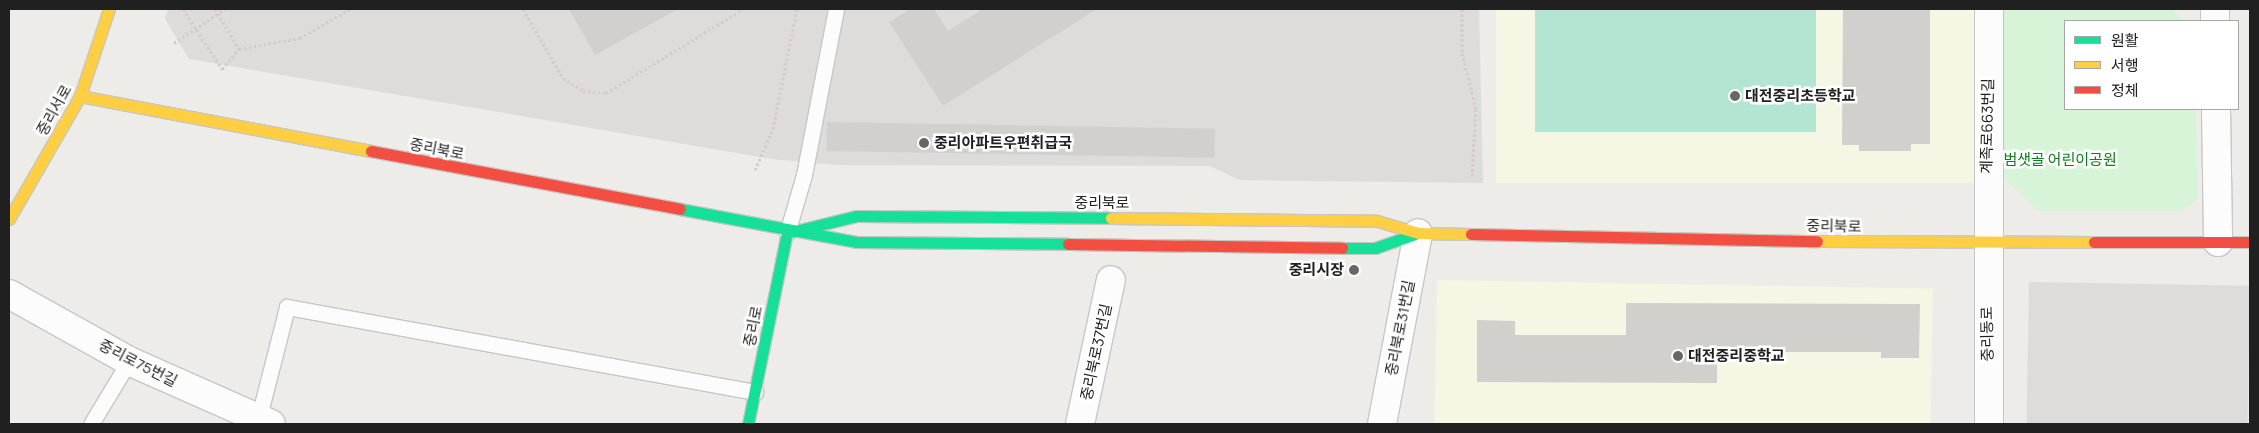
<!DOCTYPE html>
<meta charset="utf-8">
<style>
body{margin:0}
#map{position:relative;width:2259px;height:433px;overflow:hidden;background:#eeece8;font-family:Manrope,"Noto Sans KR",sans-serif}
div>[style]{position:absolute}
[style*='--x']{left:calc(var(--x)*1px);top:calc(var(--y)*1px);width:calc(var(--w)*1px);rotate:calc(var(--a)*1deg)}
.residential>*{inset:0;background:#dddcda;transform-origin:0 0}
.education>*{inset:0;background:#f6f6e4;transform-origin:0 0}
.park>*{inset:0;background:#d7f4d8}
.pitch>*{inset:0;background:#b4e5d3;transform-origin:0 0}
.building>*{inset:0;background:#d2d0cd;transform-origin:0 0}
.path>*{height:3px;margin-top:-1.5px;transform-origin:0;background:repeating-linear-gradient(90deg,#d7cac7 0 2.5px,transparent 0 5px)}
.roads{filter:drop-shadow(1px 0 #c7c6c4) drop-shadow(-1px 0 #c7c6c4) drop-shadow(0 1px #c7c6c4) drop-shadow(0 -1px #c7c6c4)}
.lane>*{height:15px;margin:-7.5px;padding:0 7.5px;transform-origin:7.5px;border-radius:7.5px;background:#fcfcfc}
.street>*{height:28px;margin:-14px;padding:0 14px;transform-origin:14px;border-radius:14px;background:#fcfcfc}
.fast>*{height:11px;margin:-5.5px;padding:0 5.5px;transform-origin:5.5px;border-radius:5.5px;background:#16e098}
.slow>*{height:11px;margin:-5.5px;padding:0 5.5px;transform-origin:5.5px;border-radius:5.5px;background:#ffcf43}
.jam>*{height:11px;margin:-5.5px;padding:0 5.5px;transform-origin:5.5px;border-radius:5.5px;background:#f24e42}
.dots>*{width:14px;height:14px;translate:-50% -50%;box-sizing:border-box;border:2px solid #fff;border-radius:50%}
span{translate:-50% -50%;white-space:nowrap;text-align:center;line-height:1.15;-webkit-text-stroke:5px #fff;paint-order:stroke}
.poi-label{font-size:15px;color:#202020;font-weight:700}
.left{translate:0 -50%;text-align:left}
.right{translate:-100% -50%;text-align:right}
.street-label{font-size:15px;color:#202020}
.park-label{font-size:15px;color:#0c801c}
.frame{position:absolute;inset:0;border:10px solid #202020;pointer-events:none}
.legend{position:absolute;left:2064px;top:20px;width:175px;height:90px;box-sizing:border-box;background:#fff;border:1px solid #a6a6a6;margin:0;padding:6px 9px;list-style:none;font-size:15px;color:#202020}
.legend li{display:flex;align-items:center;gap:10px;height:25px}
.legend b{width:25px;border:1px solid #a6a6a6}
</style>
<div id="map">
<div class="residential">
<div style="clip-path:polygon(168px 9px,1479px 9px,1483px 183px,1239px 180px,1210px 166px,836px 165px,772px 159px,189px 59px,165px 19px)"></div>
<div style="left:2029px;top:282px;width:221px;height:142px;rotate:1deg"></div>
</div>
<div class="education">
<div style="left:1496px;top:9px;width:478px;height:174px"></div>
<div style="left:1437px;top:280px;width:496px;height:147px;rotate:1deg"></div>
</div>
<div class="park">
<div style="clip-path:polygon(2002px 9px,2172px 9px,2183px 21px,2065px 21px,2065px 109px,2196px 109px,2198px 199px,2181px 211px,2038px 211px,2003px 177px)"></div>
</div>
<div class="pitch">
<div style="left:1535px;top:9px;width:281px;height:123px"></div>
</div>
<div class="building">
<div style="clip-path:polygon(569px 9px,678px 9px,595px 55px)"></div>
<div style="clip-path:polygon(910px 9px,934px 9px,948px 31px,983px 9px,1097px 9px,943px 106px,889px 22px)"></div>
<div style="clip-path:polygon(1843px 9px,1930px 9px,1930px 144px,1911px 144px,1911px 151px,1859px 151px,1859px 145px,1842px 145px)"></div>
<div style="left:827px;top:122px;width:388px;height:29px;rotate:1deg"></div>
<div style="clip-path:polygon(1626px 303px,1920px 304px,1919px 358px,1881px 358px,1881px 352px,1717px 352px,1717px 383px,1477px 382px,1477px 320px,1515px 321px,1515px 335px,1626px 335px)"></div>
</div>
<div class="path">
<div style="--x:183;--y:9;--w:72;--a:57"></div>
<div style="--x:222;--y:69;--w:26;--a:-50"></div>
<div style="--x:239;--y:49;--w:62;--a:-10.2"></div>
<div style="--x:300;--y:38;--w:58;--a:-30.1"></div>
<div style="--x:215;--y:9;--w:47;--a:59"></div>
<div style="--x:523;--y:9;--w:80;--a:59.9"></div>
<div style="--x:563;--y:78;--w:24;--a:33"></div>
<div style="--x:583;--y:91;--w:23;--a:5"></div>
<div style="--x:606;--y:93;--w:161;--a:-31.5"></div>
<div style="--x:1462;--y:9;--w:44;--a:90"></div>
<div style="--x:1462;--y:53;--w:58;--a:76"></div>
<div style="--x:1476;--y:109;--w:67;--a:93.4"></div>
<div style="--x:174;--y:43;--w:61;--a:-33.7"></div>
<div style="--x:755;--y:170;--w:45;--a:-66.3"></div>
<div style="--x:773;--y:129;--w:122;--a:-78.7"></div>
</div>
<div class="roads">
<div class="lane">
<div style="--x:787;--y:233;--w:60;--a:-73.7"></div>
<div style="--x:804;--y:175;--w:169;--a:-79.1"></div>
<div style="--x:91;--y:424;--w:74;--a:-58.9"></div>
<div style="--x:257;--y:424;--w:121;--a:-75.6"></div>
<div style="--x:287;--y:307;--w:476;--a:10.3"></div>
</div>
<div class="street">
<div style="--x:2215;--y:9;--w:12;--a:90"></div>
<div style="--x:2216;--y:109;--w:133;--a:89.1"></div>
<div style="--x:9;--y:294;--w:137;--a:29.2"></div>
<div style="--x:129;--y:361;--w:155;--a:23.9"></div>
<div style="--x:1080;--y:424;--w:147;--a:-77.9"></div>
<div style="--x:1382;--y:424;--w:194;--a:-79.3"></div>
<div style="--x:1989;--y:424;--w:415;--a:-90"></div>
</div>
<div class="fast">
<div style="--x:680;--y:209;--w:179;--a:10.6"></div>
<div style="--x:856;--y:242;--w:212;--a:0.5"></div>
<div style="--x:787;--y:233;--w:71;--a:-13.8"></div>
<div style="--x:856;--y:216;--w:255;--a:0.4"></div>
<div style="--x:1342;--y:248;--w:33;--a:0"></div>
<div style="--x:1375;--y:248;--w:46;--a:-19.2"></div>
<div style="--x:748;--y:424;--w:195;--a:-78.5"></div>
</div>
<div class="slow">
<div style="--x:80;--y:96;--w:296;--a:10.7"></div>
<div style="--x:1111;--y:218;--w:266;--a:0.6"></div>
<div style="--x:1377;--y:221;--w:43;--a:16.3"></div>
<div style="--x:1418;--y:233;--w:53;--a:1.1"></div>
<div style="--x:9;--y:219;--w:142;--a:-60"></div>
<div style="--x:80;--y:96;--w:92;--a:-71.6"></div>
<div style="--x:1817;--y:241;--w:277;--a:0.2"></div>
</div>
<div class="jam">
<div style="--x:371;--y:151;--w:314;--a:10.6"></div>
<div style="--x:1471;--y:234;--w:346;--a:1.2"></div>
<div style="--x:2094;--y:242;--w:156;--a:0"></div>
<div style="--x:1068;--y:244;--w:274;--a:0.8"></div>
</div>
</div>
<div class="dots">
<div style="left:1735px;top:96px;background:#686766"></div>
<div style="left:924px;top:143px;background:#686766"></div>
<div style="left:1354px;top:270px;background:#686766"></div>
<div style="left:1678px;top:356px;background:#686766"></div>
</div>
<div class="poi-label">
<span class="left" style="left:1745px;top:96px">대전중리초등학교</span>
<span class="left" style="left:934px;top:143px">중리아파트우편취급국</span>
<span class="right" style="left:1344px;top:270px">중리시장</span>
<span class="left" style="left:1688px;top:356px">대전중리중학교</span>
</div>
<div class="street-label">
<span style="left:54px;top:110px;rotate:-61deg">중리서로</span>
<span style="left:1987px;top:126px;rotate:-89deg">계족로663번길</span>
<span style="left:437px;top:149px;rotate:11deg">중리북로</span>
<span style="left:1102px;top:203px">중리북로</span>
<span style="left:1834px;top:226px;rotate:1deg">중리북로</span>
<span style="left:753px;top:326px;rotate:-79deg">중리로</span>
<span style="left:1400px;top:328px;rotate:-79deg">중리북로31번길</span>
<span style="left:1987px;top:334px;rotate:-91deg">중리동로</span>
<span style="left:1096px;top:352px;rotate:-78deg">중리북로37번길</span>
<span style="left:138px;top:363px;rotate:27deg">중리로75번길</span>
</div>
<div class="park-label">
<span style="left:2060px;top:160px">범샛골 어린이공원</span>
</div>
<div class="frame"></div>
<ul class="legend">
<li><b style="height:6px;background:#16e098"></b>원활</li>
<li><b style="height:6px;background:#ffcf43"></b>서행</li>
<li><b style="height:6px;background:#f24e42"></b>정체</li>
</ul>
</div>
